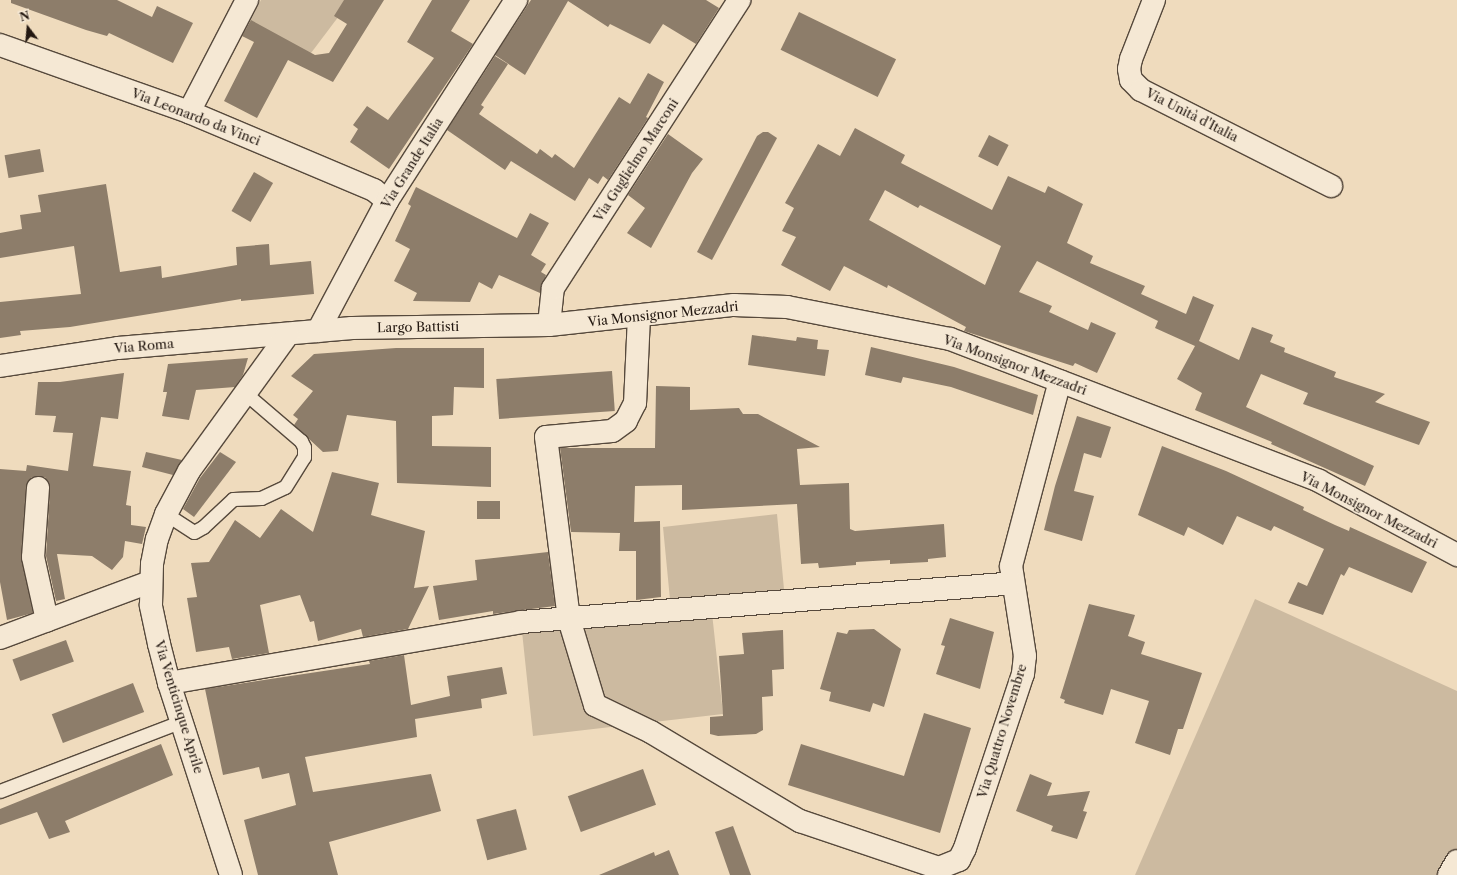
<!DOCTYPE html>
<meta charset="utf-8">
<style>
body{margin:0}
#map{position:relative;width:1457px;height:875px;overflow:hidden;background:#efdbbd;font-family:"Libre Caslon Text",serif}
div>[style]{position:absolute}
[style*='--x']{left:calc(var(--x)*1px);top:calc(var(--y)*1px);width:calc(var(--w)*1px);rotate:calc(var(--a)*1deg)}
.green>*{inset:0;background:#ccbaa0}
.building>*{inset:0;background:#8d7d6a;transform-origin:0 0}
.roads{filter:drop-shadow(1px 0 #56493c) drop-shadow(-1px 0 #56493c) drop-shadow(0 1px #56493c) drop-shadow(0 -1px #56493c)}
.lane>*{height:13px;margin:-6.5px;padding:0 6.5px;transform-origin:6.5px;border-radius:6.5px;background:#f5e8d4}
.street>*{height:22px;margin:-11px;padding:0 11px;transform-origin:11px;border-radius:11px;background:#f5e8d4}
.secondary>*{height:22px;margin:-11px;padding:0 11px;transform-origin:11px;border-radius:11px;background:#f5e8d4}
span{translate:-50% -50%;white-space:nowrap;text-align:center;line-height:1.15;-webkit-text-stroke:3px #f5e8d4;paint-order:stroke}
.street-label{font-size:13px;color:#231811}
.north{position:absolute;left:8px;top:8px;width:40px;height:40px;-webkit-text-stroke:3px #f5e8d4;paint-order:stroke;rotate:344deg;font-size:11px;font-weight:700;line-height:16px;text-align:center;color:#231811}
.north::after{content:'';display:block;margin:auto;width:14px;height:18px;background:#231811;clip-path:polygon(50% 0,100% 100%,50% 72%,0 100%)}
</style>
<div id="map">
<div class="green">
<div style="clip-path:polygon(261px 0,351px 0,308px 57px,247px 27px)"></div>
<div style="clip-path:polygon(777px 514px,785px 600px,711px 604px,723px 714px,533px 736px,521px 622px,671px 610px,663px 527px)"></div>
<div style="clip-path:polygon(1255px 599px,1457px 691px,1457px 875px,1135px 875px)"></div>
</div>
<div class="building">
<div style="clip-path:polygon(11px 0,117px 0,152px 17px,157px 6px,193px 23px,173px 63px,109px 33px,107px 36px,86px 30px,11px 3px)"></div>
<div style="clip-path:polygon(344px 0,384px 0,333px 82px,288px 60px,257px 118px,224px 101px,254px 42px,242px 36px,251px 20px,315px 55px,329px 53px,347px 24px,334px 16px)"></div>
<div style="clip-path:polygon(432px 0,470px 0,451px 31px,473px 44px,389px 169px,350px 142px,358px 129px,353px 125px,367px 106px,388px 120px,434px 58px,407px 42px)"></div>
<div style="clip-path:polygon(531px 0,706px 0,719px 8px,696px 44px,663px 24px,650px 44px,610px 24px,608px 27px,568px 1px,525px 75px,495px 55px)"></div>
<div style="left:799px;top:12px;width:108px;height:42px;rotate:26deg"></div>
<div style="clip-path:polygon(495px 56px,508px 64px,481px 105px,484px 107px,479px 114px,537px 154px,540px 149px,552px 158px,555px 154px,574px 168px,619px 97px,630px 104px,648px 73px,664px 82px,646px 117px,648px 118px,608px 180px,603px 176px,598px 184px,589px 178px,575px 201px,511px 161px,505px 170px,447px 130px)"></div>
<div style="clip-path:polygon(evenodd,855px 128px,905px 155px,901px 163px,992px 210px,1008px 176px,1045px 193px,1048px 186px,1083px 204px,1067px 243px,1093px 256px,1090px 263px,1145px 286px,1141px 294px,1186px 314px,1193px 296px,1214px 305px,1199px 341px,1239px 360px,1252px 327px,1273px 335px,1270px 342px,1285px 348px,1284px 352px,1336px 372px,1334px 377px,1385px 394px,1375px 402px,1430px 422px,1419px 445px,1303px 404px,1308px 393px,1261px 374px,1246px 407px,1374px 466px,1365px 486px,1271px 444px,1272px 442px,1195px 410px,1202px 393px,1177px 379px,1195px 346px,1155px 328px,1158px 321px,1037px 261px,1019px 292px,1052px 306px,1049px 312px,1088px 330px,1091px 322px,1116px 333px,1097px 373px,1075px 363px,1073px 366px,964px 331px,966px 327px,888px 285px,887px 288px,844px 266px,830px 291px,781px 265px,796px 237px,782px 231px,794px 208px,785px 203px,818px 144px,840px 156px,855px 128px,885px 190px,918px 208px,920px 205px,1001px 246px,985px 285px,869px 220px,885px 190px)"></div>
<div style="clip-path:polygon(763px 132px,768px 132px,777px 138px,712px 260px,697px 252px,757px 136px)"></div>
<div style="clip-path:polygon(668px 134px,703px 159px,692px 173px,651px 248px,627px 233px,645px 208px,628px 195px)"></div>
<div style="left:989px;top:135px;width:22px;height:24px;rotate:27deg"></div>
<div style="left:40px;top:149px;width:23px;height:36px;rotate:80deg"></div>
<div style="left:254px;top:172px;width:22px;height:45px;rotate:30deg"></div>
<div style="clip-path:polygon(106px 184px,120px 272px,161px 266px,162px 278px,237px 265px,236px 247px,269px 244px,270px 265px,311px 261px,314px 294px,241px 301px,241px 299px,70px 327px,20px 331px,21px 335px,0 338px,0 302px,81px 294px,74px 246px,0 258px,0 233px,22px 229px,20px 215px,41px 212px,38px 195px)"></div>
<div style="clip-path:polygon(416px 187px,517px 238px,530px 213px,549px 223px,531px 255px,546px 264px,541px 272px,546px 275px,540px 293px,499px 275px,492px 289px,479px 282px,470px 302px,413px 301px,417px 293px,394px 281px,410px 249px,395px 241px,411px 206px,408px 204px)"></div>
<div style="clip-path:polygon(752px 335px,796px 341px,797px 337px,818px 340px,817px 349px,829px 350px,825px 376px,748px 365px)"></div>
<div style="clip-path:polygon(871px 347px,954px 367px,1038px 395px,1033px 415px,951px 387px,903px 377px,901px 383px,865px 375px)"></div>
<div style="clip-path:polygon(396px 348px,484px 348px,484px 388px,454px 387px,453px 415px,432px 416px,432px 446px,491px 447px,491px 487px,397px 483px,396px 421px,347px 415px,338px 451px,323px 452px,294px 425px,298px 419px,293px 415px,313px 391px,291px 376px,314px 354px)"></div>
<div style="clip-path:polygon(248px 358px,243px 375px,235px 387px,196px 390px,189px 420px,162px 416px,167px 392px,163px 392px,168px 364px)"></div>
<div style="left:612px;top:371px;width:40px;height:116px;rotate:86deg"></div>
<div style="clip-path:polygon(124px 373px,118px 419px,101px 417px,93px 466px,131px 471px,126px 505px,131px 506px,131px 525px,146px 527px,142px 544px,125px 541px,123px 557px,112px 570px,92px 556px,57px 554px,65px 599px,56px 601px,46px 556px,50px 489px,45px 477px,32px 477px,26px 487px,21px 556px,33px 613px,7px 620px,0 582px,0 469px,26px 471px,27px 465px,68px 471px,73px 433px,53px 432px,56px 416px,35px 415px,38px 382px,60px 382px)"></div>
<div style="clip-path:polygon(656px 386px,690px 387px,690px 410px,739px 408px,743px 414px,758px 414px,820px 447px,797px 449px,800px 485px,849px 483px,850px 529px,855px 531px,944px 524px,946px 557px,928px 559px,928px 562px,890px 564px,890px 560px,856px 562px,856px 565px,819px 568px,818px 563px,801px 564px,797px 504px,682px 510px,682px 485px,635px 486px,634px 522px,660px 521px,661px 597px,636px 600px,636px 551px,619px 551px,620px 533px,571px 532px,560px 448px,655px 448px)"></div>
<div style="clip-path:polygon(1077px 416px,1111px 427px,1101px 458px,1084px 453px,1074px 491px,1094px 496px,1082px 541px,1044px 530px,1055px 486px)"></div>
<div style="clip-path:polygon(1162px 446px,1226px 471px,1304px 507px,1303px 510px,1335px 525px,1349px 531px,1350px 527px,1427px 562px,1412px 593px,1349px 567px,1344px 576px,1341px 574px,1323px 615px,1288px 603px,1298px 582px,1307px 586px,1324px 549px,1274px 526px,1271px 531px,1237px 516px,1223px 545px,1188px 527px,1184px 536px,1138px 515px)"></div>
<div style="clip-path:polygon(146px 452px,182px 460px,173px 475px,142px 467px)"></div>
<div style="clip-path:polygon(220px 452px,236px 462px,194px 517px,183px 509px,200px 478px)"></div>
<div style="clip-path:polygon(332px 472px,379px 483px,371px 515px,425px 531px,414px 588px,429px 586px,408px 629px,363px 637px,361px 629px,318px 641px,314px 621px,310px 622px,300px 595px,260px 605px,269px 653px,232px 659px,229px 647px,196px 652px,187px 598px,197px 597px,191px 563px,209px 562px,235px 520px,260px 538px,281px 509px,313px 532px)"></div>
<div style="left:477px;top:501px;width:23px;height:18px"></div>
<div style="clip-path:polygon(548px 552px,555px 606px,493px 614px,493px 611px,439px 620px,433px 586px,477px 580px,475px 560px)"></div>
<div style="clip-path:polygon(1089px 604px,1135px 615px,1128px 636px,1145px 642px,1141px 654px,1202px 673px,1183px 729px,1178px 729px,1170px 755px,1135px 743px,1149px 701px,1111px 689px,1103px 715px,1064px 703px,1065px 700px,1060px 698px)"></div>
<div style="clip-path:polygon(950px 618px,994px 632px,980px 689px,936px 674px,945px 646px,941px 645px)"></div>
<div style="clip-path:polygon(874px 629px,901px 649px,884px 707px,873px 703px,870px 712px,829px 701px,831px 692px,820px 689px,837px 632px,847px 634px,849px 630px)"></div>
<div style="clip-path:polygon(783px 630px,784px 669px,772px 670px,773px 696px,762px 697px,763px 730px,756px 734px,718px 736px,710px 734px,710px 717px,723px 716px,719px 656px,744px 654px,742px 633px)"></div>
<div style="left:66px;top:640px;width:23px;height:57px;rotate:70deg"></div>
<div style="clip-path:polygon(404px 655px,411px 705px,450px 696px,447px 676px,502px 667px,507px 694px,481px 699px,482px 708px,415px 719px,417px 737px,305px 757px,313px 792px,431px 774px,441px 811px,329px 842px,338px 875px,258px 875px,244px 820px,296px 805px,289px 773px,262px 779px,259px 767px,223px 775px,205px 689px,370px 664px,369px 661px)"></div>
<div style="left:133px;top:683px;width:31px;height:87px;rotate:69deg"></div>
<div style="clip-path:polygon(924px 713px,971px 728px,940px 833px,788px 785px,801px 744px,904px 776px)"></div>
<div style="clip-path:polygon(161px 744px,173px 775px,65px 821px,70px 832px,49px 839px,37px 812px,0 825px,0 809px)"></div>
<div style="left:643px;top:769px;width:38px;height:80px;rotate:70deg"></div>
<div style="clip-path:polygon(1030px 774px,1052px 783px,1047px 796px,1090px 791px,1083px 811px,1087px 812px,1077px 839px,1051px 831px,1053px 826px,1016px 811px)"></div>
<div style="left:516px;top:809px;width:42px;height:41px;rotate:75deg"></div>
<div style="clip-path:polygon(733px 826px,751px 875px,730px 875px,715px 832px)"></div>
<div style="clip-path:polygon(669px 850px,679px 875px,599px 875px,654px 852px,655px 856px)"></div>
</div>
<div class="roads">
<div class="lane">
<div style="--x:166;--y:514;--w:33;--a:33"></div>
<div style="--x:194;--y:532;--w:10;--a:-29"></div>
<div style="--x:203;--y:527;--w:41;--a:-43"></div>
<div style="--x:233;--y:499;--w:28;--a:-2"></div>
<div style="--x:261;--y:498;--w:26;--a:-25"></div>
<div style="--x:285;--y:487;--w:36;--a:-58"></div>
<div style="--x:304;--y:457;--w:10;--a:-90"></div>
<div style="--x:304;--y:447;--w:7;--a:-117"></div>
<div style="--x:301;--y:441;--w:74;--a:-139.4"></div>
<div style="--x:0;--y:791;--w:195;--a:-21"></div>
</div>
<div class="street">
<div style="--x:1154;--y:0;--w:63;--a:111.3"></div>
<div style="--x:1131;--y:59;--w:10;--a:101"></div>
<div style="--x:1129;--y:69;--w:11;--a:80"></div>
<div style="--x:1131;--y:80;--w:14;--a:45"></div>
<div style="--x:1141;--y:90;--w:213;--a:26.8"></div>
<div style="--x:0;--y:45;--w:201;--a:19.5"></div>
<div style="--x:189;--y:112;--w:201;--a:22.9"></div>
<div style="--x:374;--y:190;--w:17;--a:40"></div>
<div style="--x:189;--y:112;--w:126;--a:-62.6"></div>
<div style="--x:639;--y:316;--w:87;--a:92.6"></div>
<div style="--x:635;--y:403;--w:20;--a:117"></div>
<div style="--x:626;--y:421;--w:17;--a:144"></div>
<div style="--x:612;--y:431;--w:66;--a:174.8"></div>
<div style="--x:546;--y:437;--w:183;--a:82.8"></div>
<div style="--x:569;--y:619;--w:90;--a:73.2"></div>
<div style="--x:595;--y:705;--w:62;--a:25.7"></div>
<div style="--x:651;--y:732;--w:174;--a:30.9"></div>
<div style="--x:800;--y:821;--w:147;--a:18.7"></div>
<div style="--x:939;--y:868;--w:22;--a:-22"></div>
<div style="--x:959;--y:860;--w:13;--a:-63"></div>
<div style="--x:965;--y:848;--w:183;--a:-71.6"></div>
<div style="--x:1023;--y:674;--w:18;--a:-84"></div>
<div style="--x:1025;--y:656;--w:91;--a:-98.8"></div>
<div style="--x:1011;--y:566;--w:191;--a:-75.2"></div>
<div style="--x:549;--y:325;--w:37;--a:-84"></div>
<div style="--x:553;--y:288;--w:343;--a:-57.1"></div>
<div style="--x:318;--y:331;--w:147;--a:-62"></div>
<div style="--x:387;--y:201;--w:239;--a:-57.3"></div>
<div style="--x:0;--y:366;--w:119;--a:-8.7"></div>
<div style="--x:118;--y:348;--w:235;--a:-4.9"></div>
<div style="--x:352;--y:328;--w:197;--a:-0.9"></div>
<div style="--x:549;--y:325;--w:186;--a:-6.2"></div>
<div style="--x:734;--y:305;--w:53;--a:2.2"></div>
<div style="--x:787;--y:307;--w:166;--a:11.1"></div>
<div style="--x:950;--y:339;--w:395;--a:21"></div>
<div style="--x:1319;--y:481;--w:157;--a:28.2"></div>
<div style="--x:38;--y:488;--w:69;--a:94.1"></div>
<div style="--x:33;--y:557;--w:65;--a:77.5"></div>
<div style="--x:0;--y:638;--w:160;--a:-20.5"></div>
<div style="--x:169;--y:683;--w:357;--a:-9.8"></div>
<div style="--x:521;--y:622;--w:493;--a:-4.5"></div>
<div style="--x:231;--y:875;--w:202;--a:-107.9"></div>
<div style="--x:169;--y:683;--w:40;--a:-104.4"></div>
<div style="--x:159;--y:644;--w:40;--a:-102"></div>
<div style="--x:151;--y:605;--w:41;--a:-88.6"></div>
<div style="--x:152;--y:564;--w:25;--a:-79"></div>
<div style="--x:157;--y:539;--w:27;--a:-70"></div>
<div style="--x:166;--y:514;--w:49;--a:-61.9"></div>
<div style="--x:189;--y:471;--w:169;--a:-54.1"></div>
</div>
<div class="secondary">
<div style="--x:1449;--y:875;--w:16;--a:-60"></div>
</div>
</div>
<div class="street-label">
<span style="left:1192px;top:115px;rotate:27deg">Via Unità d'Italia</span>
<span style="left:196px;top:117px;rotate:21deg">Via Leonardo da Vinci</span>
<span style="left:636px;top:160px;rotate:-57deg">Via Guglielmo Marconi</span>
<span style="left:412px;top:163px;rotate:-58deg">Via Grande Italia</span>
<span style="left:663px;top:314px;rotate:-6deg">Via Monsignor Mezzadri</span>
<span style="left:418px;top:327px;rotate:-1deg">Largo Battisti</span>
<span style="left:144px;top:346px;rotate:-5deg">Via Roma</span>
<span style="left:1015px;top:365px;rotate:20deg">Via Monsignor Mezzadri</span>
<span style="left:1369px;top:510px;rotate:27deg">Via Monsignor Mezzadri</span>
<span style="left:179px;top:707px;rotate:73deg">Via Venticinque Aprile</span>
<span style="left:1002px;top:731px;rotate:-73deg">Via Quattro Novembre</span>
</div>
<div class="north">N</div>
</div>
